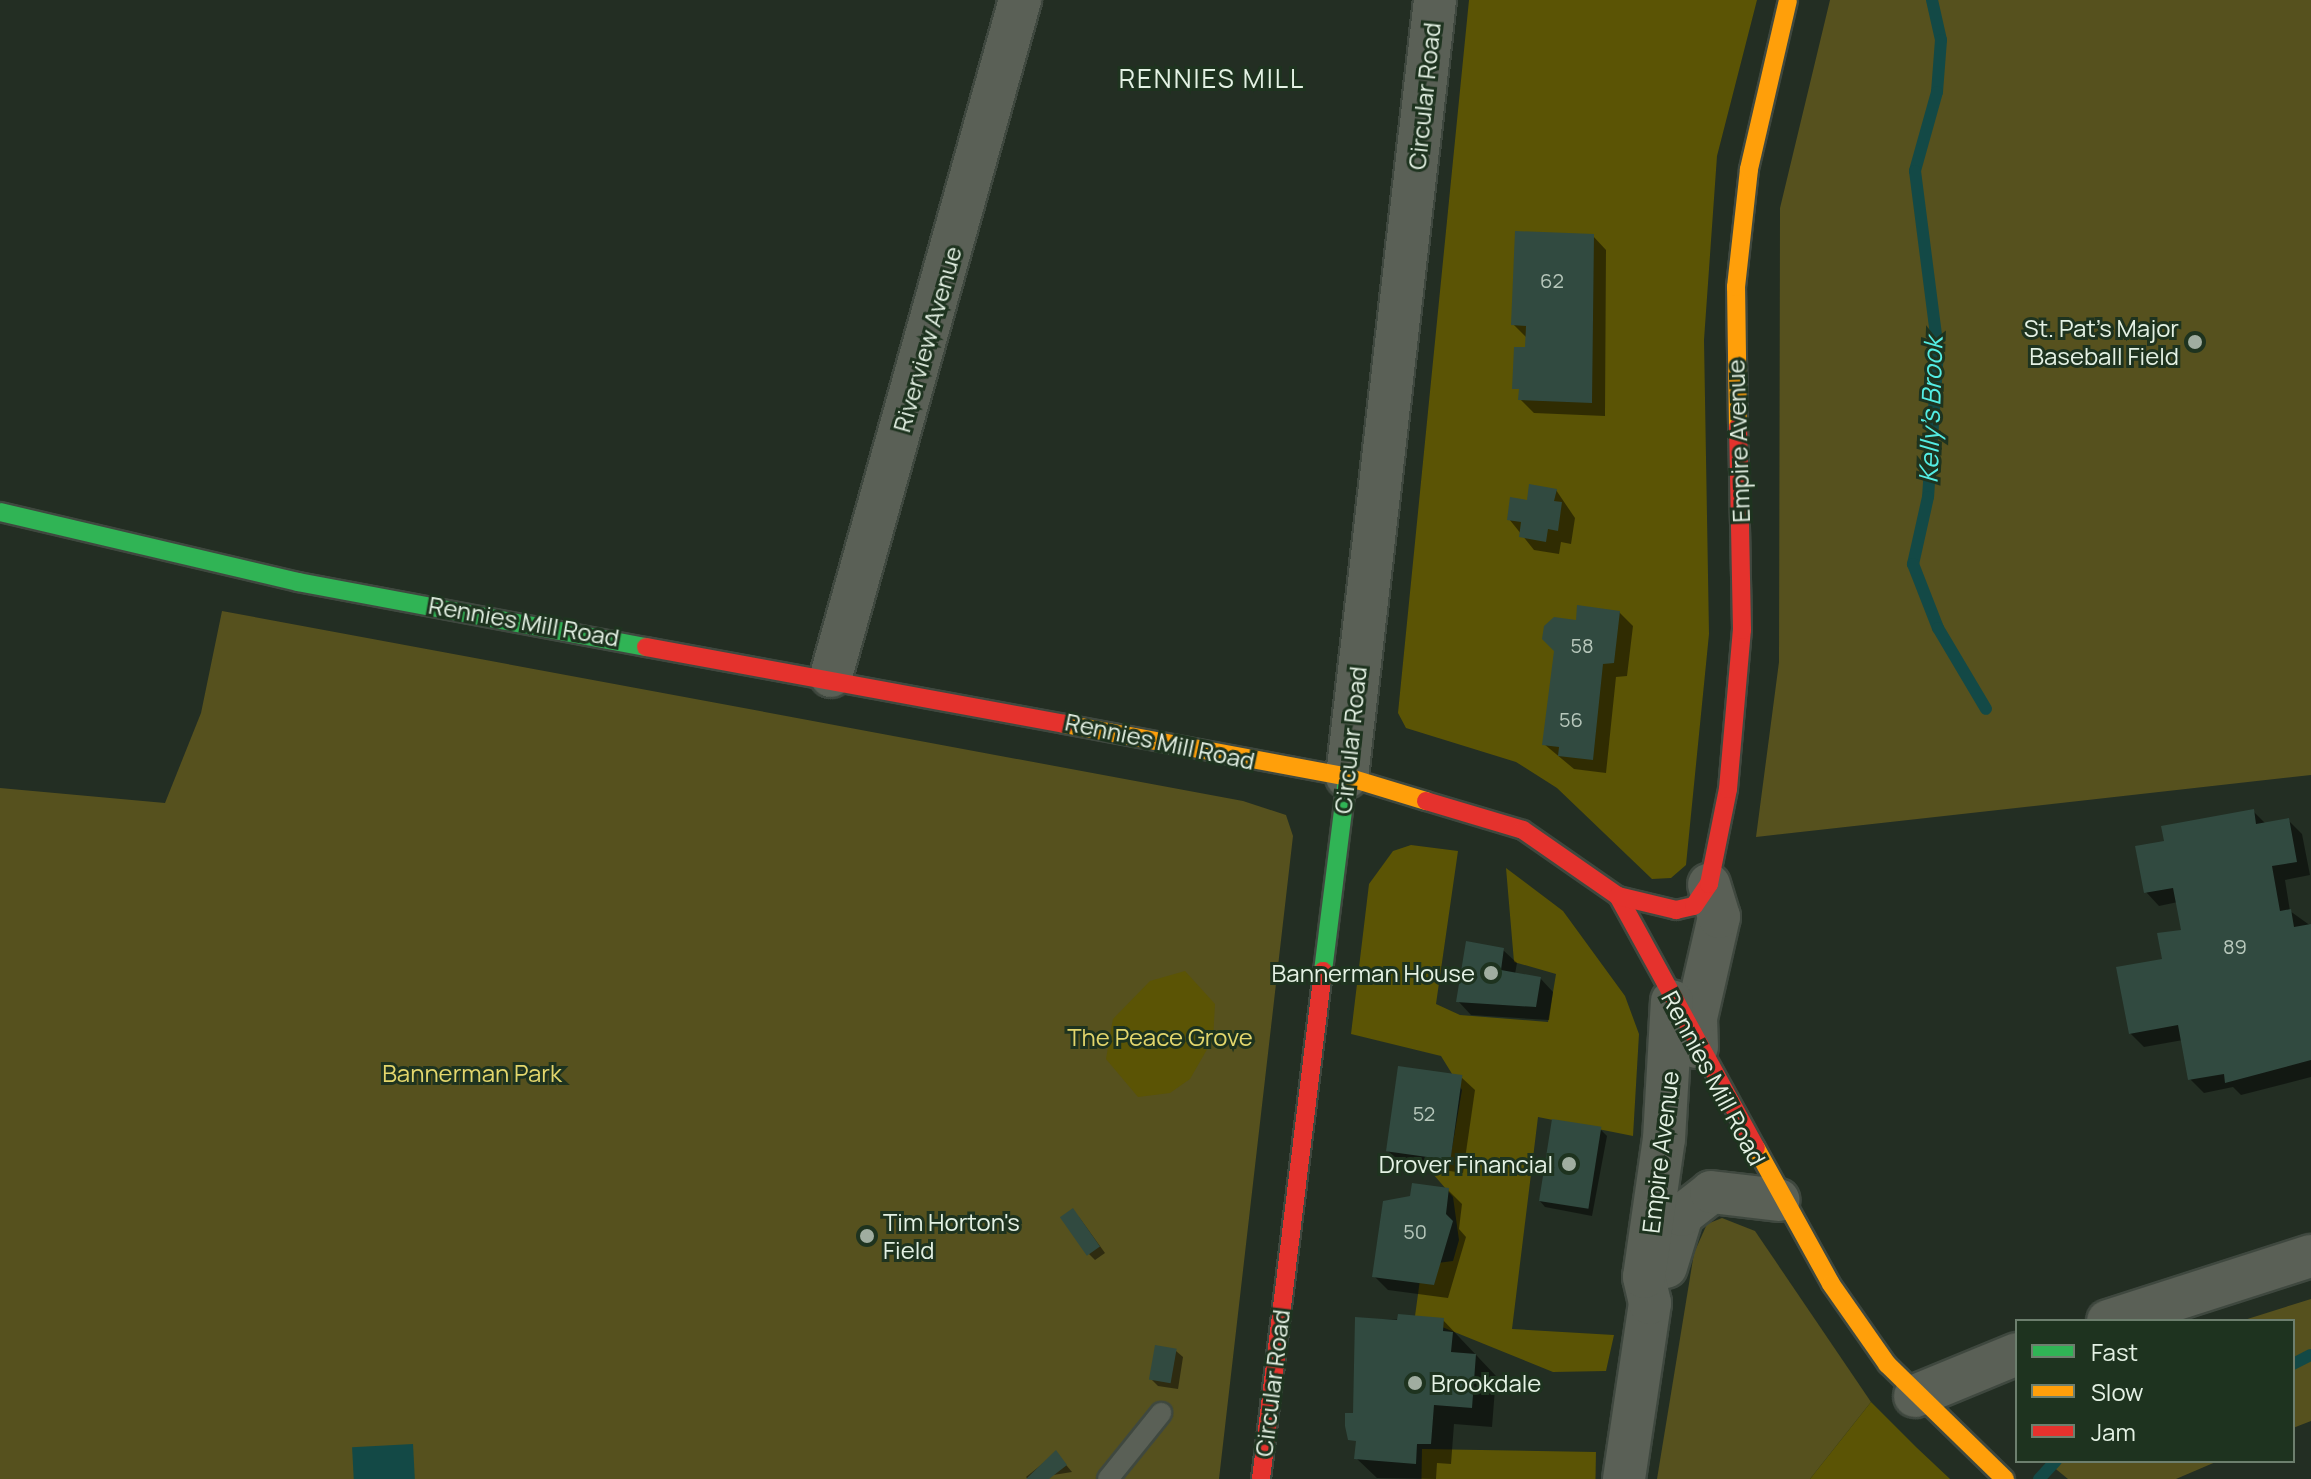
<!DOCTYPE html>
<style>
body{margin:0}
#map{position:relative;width:2311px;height:1479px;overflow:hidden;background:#232e23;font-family:Manrope,sans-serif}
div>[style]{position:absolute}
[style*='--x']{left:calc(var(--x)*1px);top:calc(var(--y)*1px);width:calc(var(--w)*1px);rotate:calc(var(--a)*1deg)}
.green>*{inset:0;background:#56511e}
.forest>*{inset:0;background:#5b5405;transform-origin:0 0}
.water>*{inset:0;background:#134946;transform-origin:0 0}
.shadow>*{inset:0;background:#0007}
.stream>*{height:12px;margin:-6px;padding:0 6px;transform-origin:6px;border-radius:6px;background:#134946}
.building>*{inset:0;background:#314a40;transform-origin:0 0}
.roads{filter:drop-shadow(2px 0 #3f483f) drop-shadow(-2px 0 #3f483f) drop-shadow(0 2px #3f483f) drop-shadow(0 -2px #3f483f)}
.lane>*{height:20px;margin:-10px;padding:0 10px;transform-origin:10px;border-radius:10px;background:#5a6056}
.street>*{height:42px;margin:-21px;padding:0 21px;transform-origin:21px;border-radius:21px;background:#5a6056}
.fast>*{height:18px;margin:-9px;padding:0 9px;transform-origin:9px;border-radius:9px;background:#30b455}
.slow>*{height:18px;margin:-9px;padding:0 9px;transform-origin:9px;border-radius:9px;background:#ff9f0a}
.jam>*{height:18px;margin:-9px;padding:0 9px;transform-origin:9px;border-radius:9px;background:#e5322d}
.dots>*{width:22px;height:22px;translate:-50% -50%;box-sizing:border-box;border:4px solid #1e331f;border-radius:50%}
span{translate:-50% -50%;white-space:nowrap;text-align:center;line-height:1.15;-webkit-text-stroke:6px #1e331f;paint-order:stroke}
.number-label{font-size:20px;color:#b7c7bb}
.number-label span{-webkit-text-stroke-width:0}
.street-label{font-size:24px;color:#e4f1e4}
.poi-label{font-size:24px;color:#e4f1e4}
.right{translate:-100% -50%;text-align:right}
.left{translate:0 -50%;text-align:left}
.park-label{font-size:24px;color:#e3d66c}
.neighbourhood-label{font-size:26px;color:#e4f1e4;letter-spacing:2px}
.water-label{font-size:26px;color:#53ede3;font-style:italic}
.legend{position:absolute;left:2015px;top:1319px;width:280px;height:144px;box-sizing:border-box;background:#1e331f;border:2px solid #6d7f6e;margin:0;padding:10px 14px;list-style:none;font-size:24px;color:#e4f1e4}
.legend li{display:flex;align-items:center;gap:16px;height:40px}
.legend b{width:40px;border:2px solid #6d7f6e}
</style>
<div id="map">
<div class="green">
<div style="clip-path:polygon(1830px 0,2311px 0,2311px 775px,1756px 837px,1779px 662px,1780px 208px)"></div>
<div style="clip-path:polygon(222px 611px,1243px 801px,1286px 815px,1293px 836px,1219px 1479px,0 1479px,0 788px,165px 803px,201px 713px)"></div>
<div style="clip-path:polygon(1722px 1218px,1755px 1231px,1871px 1402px,1810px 1479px,1657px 1479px,1694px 1253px,1707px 1224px)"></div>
<div style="clip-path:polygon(2311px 1299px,2311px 1421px,2293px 1428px,2293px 1321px,2241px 1321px)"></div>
<div style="clip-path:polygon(2046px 1461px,2218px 1461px,2176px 1479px,2068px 1479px)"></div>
</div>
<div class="forest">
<div style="clip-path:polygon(1469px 0,1757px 0,1717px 156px,1704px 340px,1709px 634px,1686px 865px,1671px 878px,1652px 879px,1557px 788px,1516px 762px,1406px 728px,1398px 713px)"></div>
<div style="clip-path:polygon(1411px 845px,1458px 851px,1436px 1004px,1460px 1015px,1548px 1022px,1556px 974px,1514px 962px,1506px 868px,1563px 911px,1625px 996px,1639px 1034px,1633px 1136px,1538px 1117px,1512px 1329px,1614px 1335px,1606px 1371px,1553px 1372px,1415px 1316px,1422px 1265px,1453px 1261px,1459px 1240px,1453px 1197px,1433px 1174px,1450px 1160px,1462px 1090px,1441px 1056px,1351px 1034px,1369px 884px,1393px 851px)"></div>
<div style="clip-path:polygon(1185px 971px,1215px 1004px,1213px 1039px,1190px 1079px,1170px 1093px,1138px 1097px,1106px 1059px,1113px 1019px,1150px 981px)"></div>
<div style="clip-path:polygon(1871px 1402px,1916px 1447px,1950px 1479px,1810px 1479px)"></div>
<div style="left:1422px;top:1449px;width:174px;height:31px;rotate:1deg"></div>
</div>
<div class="water">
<div style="left:413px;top:1444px;width:35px;height:61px;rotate:87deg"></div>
</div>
<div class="shadow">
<div style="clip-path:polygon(1593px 236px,1606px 250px,1605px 416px,1534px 413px,1520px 399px,1528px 339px,1513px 324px)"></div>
<div style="clip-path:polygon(1556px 490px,1575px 518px,1571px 544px,1561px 542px,1559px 554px,1534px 550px,1509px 519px)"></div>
<div style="clip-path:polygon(1619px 612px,1633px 626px,1627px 676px,1616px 677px,1606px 773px,1574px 769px,1544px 744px,1578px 622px)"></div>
<div style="clip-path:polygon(2253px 811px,2266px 824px,2288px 820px,2302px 834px,2310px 875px,2285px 880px,2290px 911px,2311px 926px,2311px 1077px,2241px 1095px,2233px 1087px,2204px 1093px,2190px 1079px,2183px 1040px,2144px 1047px,2130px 1033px,2183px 931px,2178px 902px,2159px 906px,2146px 892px,2166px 842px)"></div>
<div style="clip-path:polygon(1503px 950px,1517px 963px,1515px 974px,1540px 978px,1553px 992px,1549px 1020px,1471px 1015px,1458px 1001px)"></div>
<div style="clip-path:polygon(1461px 1077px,1475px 1090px,1463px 1173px,1402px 1164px,1388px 1151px)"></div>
<div style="clip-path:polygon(1600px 1129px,1607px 1136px,1592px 1216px,1545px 1207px,1539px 1200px)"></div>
<div style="clip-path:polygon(1448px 1190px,1462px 1204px,1459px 1229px,1466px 1237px,1448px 1298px,1388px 1290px,1374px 1276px)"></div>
<div style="clip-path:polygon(1079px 1217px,1105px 1253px,1095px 1260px,1089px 1254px)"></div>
<div style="clip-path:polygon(1357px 1319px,1443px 1320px,1496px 1376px,1492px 1427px,1454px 1424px,1451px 1464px,1437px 1463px,1436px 1479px,1377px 1478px,1356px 1458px)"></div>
<div style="clip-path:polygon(1176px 1351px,1183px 1357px,1178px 1389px,1158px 1386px,1152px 1380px)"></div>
<div style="clip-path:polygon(1056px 1453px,1072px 1472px,1028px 1479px,1026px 1477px)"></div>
</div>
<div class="stream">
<div style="--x:1932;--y:0;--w:41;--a:77.3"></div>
<div style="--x:1941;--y:40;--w:52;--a:94.4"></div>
<div style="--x:1937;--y:92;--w:82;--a:105.6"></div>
<div style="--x:1915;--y:171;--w:181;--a:82.7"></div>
<div style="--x:1938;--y:351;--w:146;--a:93.9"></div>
<div style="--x:1928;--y:497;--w:69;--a:102.6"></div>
<div style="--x:1913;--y:564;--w:69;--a:68.7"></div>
<div style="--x:1938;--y:628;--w:94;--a:59.3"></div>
<div style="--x:2293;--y:1364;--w:20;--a:-27"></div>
<div style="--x:2039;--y:1479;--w:25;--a:-47"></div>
</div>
<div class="building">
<div style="clip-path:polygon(1515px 231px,1594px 234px,1592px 403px,1518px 400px,1519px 389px,1512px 389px,1514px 347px,1525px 347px,1526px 326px,1511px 325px)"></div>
<div style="clip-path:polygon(1529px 484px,1557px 489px,1554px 501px,1562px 502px,1558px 531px,1548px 529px,1546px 542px,1519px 537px,1521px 522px,1507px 520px,1510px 497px,1527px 500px)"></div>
<div style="clip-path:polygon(1577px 605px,1620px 611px,1614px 663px,1603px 664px,1593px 760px,1558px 756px,1559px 747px,1542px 745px,1554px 651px,1542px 639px,1544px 626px,1554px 617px,1576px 620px)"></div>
<div style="clip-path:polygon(2254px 809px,2256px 824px,2289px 818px,2297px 862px,2272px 866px,2280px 911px,2291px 909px,2294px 927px,2311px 924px,2311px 1060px,2225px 1083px,2224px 1074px,2188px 1080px,2178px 1025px,2129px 1034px,2116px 967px,2162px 959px,2157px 933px,2181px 930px,2173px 888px,2144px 893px,2135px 846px,2164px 841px,2161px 826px)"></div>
<div style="clip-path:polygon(1466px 941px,1504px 948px,1501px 970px,1541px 977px,1536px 1007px,1456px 1002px)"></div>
<div style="left:1398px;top:1066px;width:65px;height:86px;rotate:8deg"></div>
<div style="left:1552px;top:1119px;width:50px;height:83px;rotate:9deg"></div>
<div style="clip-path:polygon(1412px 1183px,1449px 1188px,1446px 1214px,1453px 1221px,1434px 1285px,1372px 1277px,1383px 1201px,1410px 1196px)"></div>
<div style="left:1073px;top:1208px;width:47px;height:16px;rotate:55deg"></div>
<div style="clip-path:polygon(1398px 1314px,1444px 1318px,1443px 1331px,1453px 1332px,1451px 1352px,1476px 1354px,1472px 1408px,1434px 1405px,1431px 1444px,1417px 1444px,1416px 1464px,1354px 1459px,1356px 1441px,1348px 1440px,1345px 1426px,1345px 1413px,1353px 1413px,1355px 1317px,1397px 1320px)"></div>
<div style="left:1155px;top:1345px;width:22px;height:35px;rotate:10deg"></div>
<div style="clip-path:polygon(1056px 1450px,1067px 1465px,1049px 1479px,1026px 1479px)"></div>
</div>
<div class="roads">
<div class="lane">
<div style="--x:1108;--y:1479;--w:85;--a:-51.2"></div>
</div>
<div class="street">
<div style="--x:831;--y:676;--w:702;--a:-74.38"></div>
<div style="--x:1347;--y:777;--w:782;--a:-83.54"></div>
<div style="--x:1697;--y:1047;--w:29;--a:-92"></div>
<div style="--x:1696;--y:1018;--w:104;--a:-77.2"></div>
<div style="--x:1719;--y:917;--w:34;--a:-107"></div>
<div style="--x:1666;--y:1267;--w:54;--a:-72.9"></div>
<div style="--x:1682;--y:1215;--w:37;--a:-38"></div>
<div style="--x:1711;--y:1192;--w:68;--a:6.7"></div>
<div style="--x:2108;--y:1321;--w:213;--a:-17.8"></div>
<div style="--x:1915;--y:1396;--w:110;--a:-22.4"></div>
<div style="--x:1624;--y:1479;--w:178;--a:-81.6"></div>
<div style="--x:1650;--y:1303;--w:27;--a:-103"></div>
<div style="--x:1644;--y:1277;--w:139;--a:-81.8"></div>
<div style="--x:1664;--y:1139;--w:138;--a:-86.7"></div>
</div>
<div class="fast">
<div style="--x:0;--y:512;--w:306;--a:13.2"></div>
<div style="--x:298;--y:582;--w:354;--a:10.6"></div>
<div style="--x:1323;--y:971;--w:195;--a:-82.9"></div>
</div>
<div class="slow">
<div style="--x:1738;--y:427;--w:140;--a:-90.8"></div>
<div style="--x:1736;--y:287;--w:119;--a:-83.7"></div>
<div style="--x:1749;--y:169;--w:173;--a:-77"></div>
<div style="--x:1065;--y:724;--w:287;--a:10.6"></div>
<div style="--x:1347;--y:777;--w:83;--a:16.9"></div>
<div style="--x:1756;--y:1148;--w:155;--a:61.1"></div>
<div style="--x:1831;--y:1284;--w:98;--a:55"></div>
<div style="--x:1887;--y:1364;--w:165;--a:44.3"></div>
</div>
<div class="jam">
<div style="--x:646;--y:647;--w:426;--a:10.4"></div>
<div style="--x:1426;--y:801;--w:101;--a:16.6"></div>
<div style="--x:1523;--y:830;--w:116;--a:34.8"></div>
<div style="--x:1618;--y:896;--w:287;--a:61.3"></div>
<div style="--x:1618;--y:896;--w:60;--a:13.6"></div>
<div style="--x:1676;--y:910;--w:18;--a:-13"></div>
<div style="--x:1694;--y:906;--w:27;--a:-56"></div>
<div style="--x:1709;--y:884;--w:97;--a:-78.7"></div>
<div style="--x:1728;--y:789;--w:160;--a:-85"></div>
<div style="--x:1742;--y:630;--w:203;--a:-91.1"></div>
<div style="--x:1261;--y:1479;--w:512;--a:-83.04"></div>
</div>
</div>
<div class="dots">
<div style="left:2195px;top:342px;background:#a0ada0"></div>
<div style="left:1491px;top:973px;background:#a0ada0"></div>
<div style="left:1569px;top:1164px;background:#a0ada0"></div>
<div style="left:867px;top:1236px;background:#a0ada0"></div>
<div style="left:1415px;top:1383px;background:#a0ada0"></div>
</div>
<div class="number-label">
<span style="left:1552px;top:280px">62</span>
<span style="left:1582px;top:645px">58</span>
<span style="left:1571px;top:719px">56</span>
<span style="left:2235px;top:946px">89</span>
<span style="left:1424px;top:1113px">52</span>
<span style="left:1415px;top:1231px">50</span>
</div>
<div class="street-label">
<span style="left:1424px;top:96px;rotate:-84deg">Circular Road</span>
<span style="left:927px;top:339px;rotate:-74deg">Riverview Avenue</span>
<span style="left:1738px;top:441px;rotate:-92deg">Empire Avenue</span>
<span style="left:524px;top:621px;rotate:10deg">Rennies Mill Road</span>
<span style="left:1350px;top:740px;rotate:-84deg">Circular Road</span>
<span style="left:1160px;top:741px;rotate:12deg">Rennies Mill Road</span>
<span style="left:1714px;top:1078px;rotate:62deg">Rennies Mill Road</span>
<span style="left:1660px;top:1152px;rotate:-83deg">Empire Avenue</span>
<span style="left:1272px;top:1383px;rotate:-83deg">Circular Road</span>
</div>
<div class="poi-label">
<span class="right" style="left:2179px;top:342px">St. Pat's Major<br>Baseball Field</span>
<span class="right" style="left:1475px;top:973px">Bannerman House</span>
<span class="right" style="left:1553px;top:1164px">Drover Financial</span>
<span class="left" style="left:883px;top:1236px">Tim Horton's<br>Field</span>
<span class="left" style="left:1431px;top:1383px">Brookdale</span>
</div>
<div class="park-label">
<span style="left:1160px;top:1037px">The Peace Grove</span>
<span style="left:472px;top:1073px">Bannerman Park</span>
</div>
<div class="neighbourhood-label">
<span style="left:1212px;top:79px">RENNIES MILL</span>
</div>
<div class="water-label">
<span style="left:1931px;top:410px;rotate:-88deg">Kelly's Brook</span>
</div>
<ul class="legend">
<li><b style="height:10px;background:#30b455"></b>Fast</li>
<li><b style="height:10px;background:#ff9f0a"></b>Slow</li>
<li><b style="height:10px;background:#e5322d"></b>Jam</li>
</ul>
</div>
